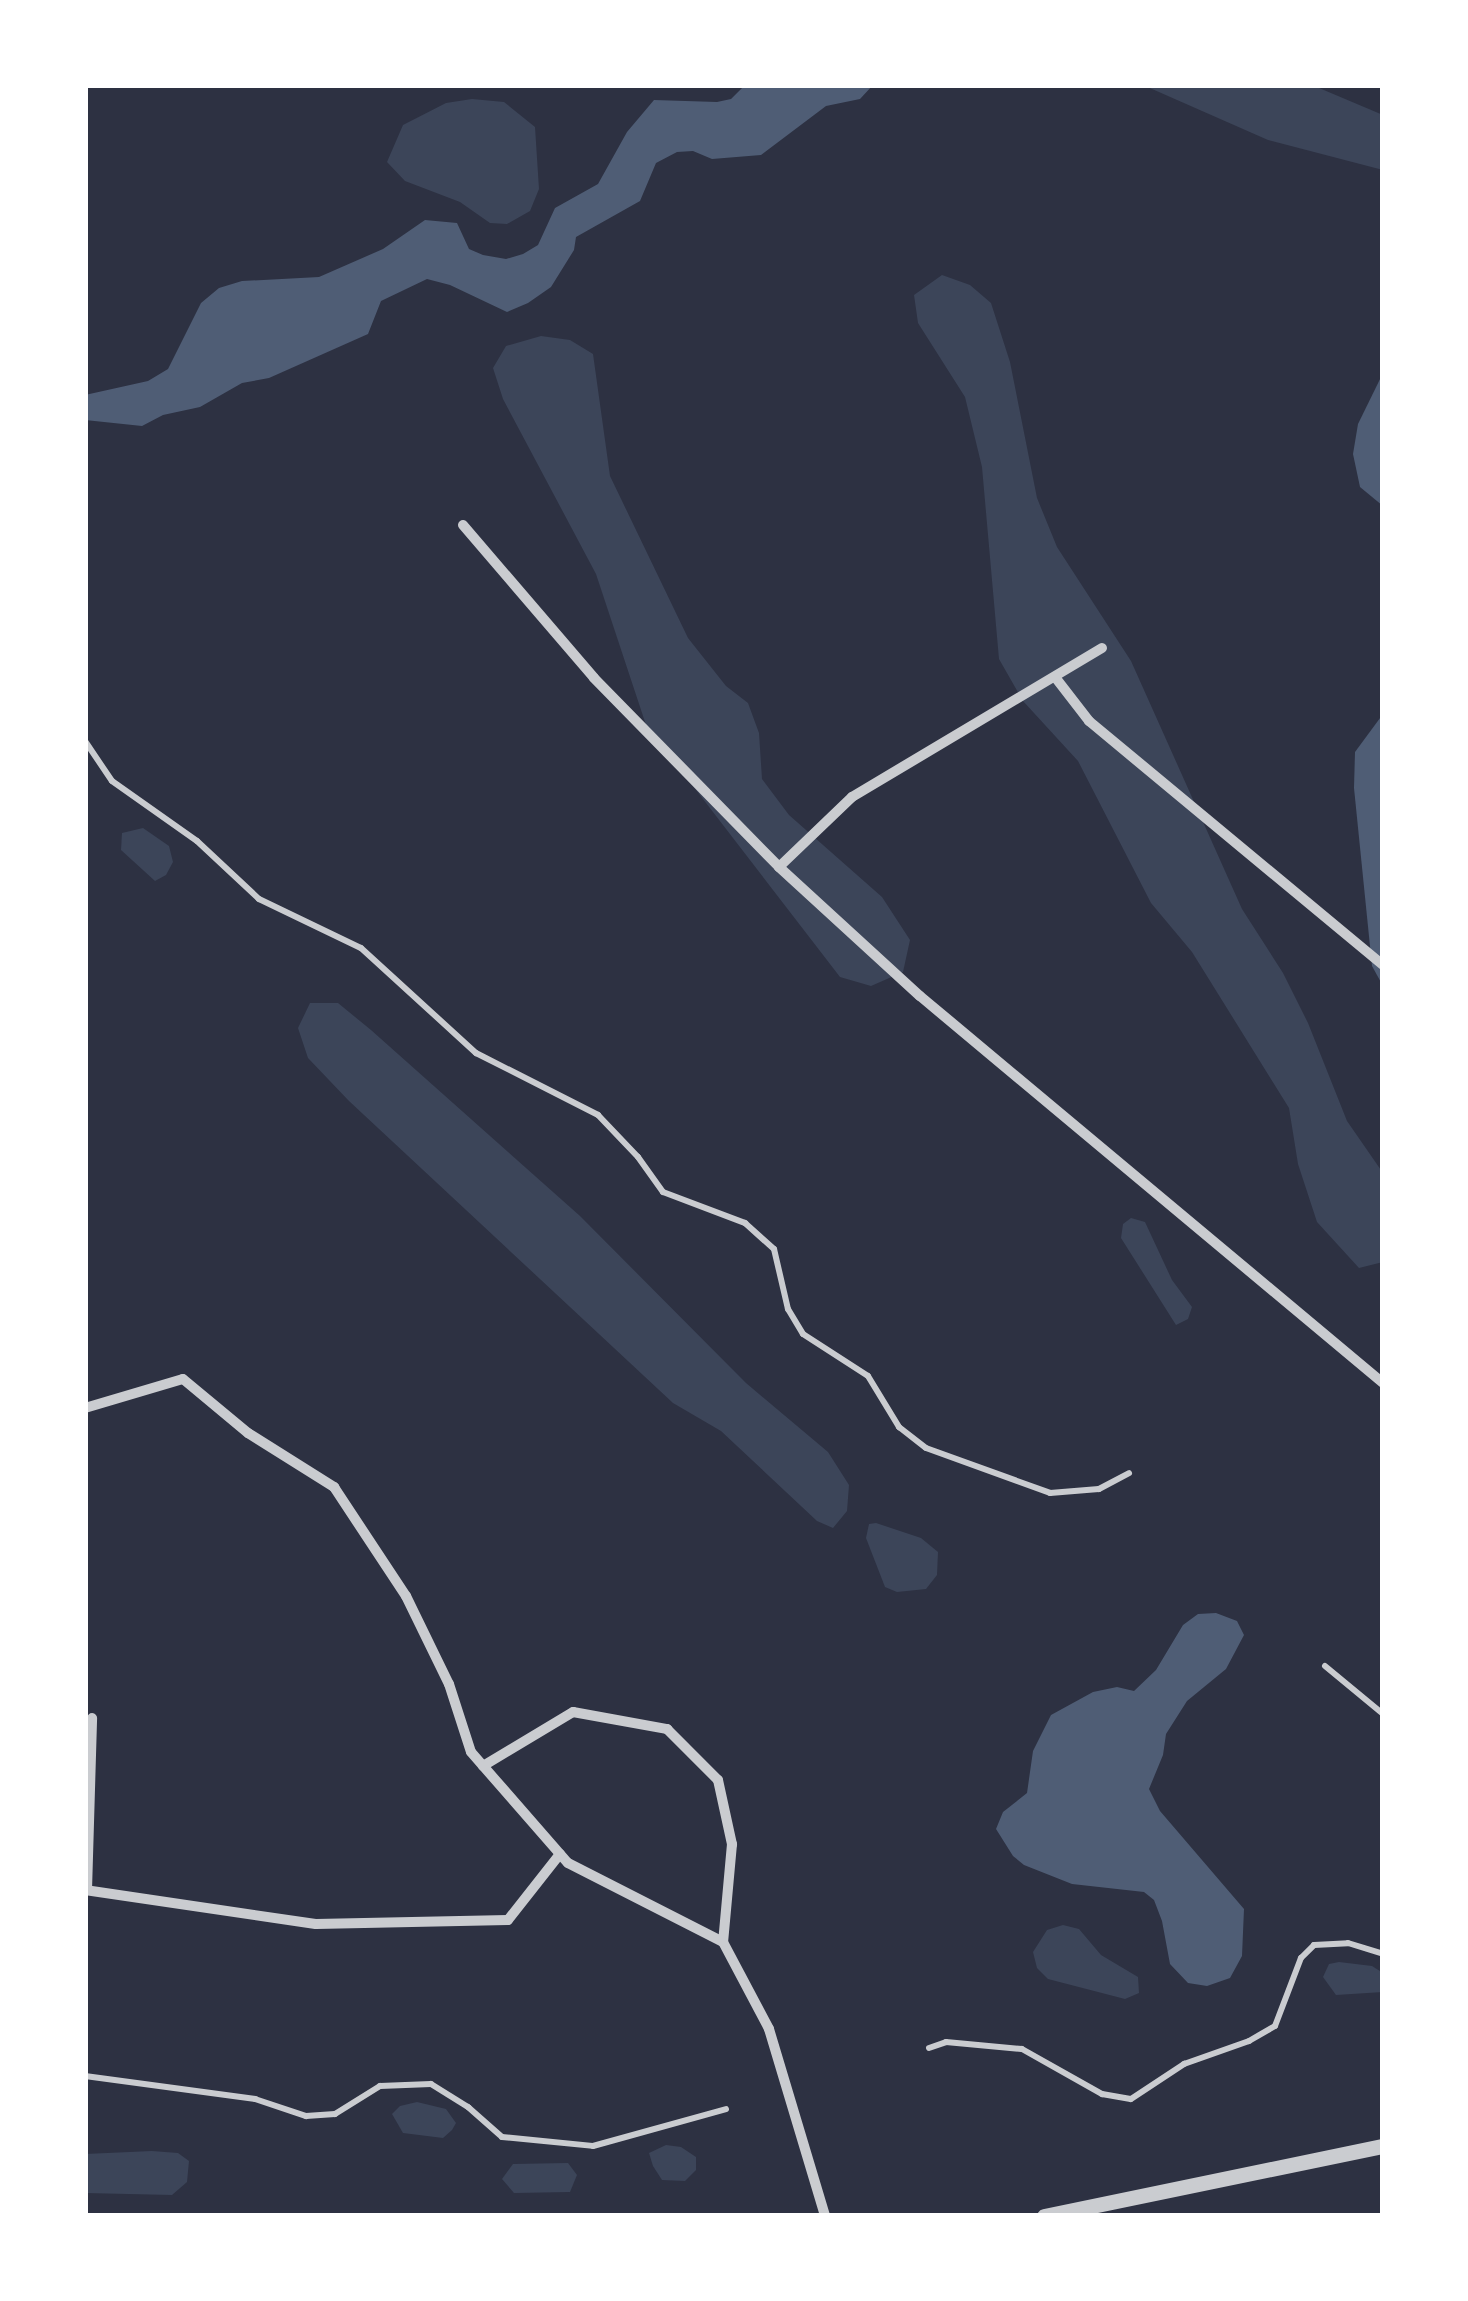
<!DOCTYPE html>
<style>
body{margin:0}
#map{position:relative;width:1468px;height:2301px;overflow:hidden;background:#2d3142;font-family:"Crimson Pro",serif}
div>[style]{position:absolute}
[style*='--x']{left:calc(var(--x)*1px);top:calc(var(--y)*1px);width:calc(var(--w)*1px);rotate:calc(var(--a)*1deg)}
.green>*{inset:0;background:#3c4559}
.water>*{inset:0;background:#4f5d75}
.service>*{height:6px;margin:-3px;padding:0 3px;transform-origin:3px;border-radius:3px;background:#caccd0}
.minor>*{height:10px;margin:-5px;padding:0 5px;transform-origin:5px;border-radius:5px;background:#caccd0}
.tertiary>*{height:15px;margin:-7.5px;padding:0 7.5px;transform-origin:7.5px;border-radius:7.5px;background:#caccd0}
span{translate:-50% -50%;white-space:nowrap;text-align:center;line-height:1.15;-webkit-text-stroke:9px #fff;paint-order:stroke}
.frame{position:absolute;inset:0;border:88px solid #fff;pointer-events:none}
</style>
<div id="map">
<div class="green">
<div style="clip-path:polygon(1143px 85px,1312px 85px,1383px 115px,1383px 170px,1268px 140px)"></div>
<div style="clip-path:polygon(472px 99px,504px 102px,535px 127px,539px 189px,530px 211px,507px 224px,490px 223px,460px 202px,405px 181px,387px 162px,403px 125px,446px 103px)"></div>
<div style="clip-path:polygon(942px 275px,970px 285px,991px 303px,1010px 362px,1037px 498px,1057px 547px,1131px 661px,1242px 909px,1283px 973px,1308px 1023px,1347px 1121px,1383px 1173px,1383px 1262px,1359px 1268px,1317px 1222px,1298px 1164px,1289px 1108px,1192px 952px,1151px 903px,1078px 761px,1023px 701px,999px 659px,982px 467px,965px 397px,918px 323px,914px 295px)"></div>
<div style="clip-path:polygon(541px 336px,570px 340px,593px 354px,610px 476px,688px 638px,726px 686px,748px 703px,759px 733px,762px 779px,789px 815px,882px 897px,910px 940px,903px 972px,871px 986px,840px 977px,646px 725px,596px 574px,503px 399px,493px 368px,506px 346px)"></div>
<div style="clip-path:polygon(143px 828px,169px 846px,173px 862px,166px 875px,155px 881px,121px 850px,122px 833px)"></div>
<div style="clip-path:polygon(310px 1003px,338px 1003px,371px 1030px,580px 1216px,746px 1383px,828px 1452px,849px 1485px,847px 1511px,833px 1528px,817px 1521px,721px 1431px,673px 1403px,349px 1101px,308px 1058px,298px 1028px)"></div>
<div style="clip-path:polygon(1131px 1218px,1145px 1222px,1172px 1280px,1192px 1307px,1188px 1319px,1176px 1325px,1121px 1238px,1123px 1224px)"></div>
<div style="clip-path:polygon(876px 1523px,921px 1538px,938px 1552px,937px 1575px,926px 1589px,897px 1592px,885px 1587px,866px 1538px,869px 1524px)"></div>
<div style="clip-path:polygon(1063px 1925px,1079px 1929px,1101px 1955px,1138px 1977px,1139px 1993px,1125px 1999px,1048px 1979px,1037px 1968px,1033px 1952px,1047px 1930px)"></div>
<div style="clip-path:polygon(1339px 1962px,1372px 1966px,1383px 1973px,1383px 1992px,1336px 1995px,1323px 1977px,1329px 1964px)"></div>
<div style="clip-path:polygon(417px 2102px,446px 2109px,456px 2123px,452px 2130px,443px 2138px,403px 2133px,392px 2114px,400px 2106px)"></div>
<div style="clip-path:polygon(666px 2145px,681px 2147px,696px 2157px,696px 2170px,685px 2181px,662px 2180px,653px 2166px,649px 2153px)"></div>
<div style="clip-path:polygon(152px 2151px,178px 2153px,189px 2161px,187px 2182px,172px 2195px,85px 2193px,85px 2154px)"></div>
<div style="clip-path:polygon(568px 2163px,577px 2175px,570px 2192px,514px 2193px,502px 2179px,513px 2164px)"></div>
</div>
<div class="water">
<div style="clip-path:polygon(745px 85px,873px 85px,860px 99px,826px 106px,761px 155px,712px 159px,693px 151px,677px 152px,656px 163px,640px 201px,576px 237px,574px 250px,551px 287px,528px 303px,507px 312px,450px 285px,427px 279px,381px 301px,368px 334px,269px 378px,242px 383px,200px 407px,163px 415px,142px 426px,85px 420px,85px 395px,148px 381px,168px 369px,201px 303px,219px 288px,242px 281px,319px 277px,383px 249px,425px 220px,457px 223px,469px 249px,483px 255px,506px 259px,523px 254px,538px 245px,555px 208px,598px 184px,627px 132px,654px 100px,717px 102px,731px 99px)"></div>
<div style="clip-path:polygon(1383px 373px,1383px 506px,1360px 487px,1353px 454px,1358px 424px)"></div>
<div style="clip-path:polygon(1383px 714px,1383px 986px,1372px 966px,1354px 788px,1355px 752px)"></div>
<div style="clip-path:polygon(1216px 1613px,1237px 1621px,1244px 1635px,1226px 1669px,1187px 1701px,1166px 1734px,1163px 1755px,1149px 1789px,1160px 1811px,1244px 1909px,1242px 1956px,1230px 1978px,1207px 1986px,1188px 1983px,1170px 1964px,1162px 1921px,1154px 1900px,1144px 1892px,1072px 1884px,1024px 1865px,1013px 1856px,996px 1829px,1003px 1812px,1027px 1793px,1033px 1751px,1051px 1715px,1093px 1692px,1117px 1687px,1134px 1691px,1156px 1670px,1183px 1625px,1198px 1614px)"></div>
</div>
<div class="service">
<div style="--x:85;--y:741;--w:48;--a:56"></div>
<div style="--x:112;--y:781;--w:104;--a:35.2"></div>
<div style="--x:197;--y:841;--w:85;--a:43.1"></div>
<div style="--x:259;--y:899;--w:113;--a:25.7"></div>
<div style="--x:361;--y:948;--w:156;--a:42.4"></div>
<div style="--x:476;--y:1053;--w:137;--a:26.9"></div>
<div style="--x:598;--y:1115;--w:58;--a:46.4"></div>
<div style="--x:638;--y:1157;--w:43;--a:54.5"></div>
<div style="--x:663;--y:1192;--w:88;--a:20.7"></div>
<div style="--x:745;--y:1223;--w:39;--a:42"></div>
<div style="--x:774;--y:1249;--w:62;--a:76.9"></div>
<div style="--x:788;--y:1309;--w:29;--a:59"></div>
<div style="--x:803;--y:1334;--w:77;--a:32.9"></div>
<div style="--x:868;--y:1376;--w:60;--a:58.7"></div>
<div style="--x:899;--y:1427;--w:34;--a:38"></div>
<div style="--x:926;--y:1448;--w:132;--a:19.9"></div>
<div style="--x:1050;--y:1493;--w:49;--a:-4.7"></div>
<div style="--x:1099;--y:1489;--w:34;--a:-28"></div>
<div style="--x:1325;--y:1666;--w:75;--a:39.6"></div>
<div style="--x:929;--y:2048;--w:18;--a:-19"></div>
<div style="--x:946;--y:2042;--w:76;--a:5.3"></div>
<div style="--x:1022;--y:2049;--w:92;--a:29.4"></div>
<div style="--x:1102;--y:2094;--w:29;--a:10"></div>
<div style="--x:1131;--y:2099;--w:64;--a:-33.4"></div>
<div style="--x:1184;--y:2064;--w:69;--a:-19.5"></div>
<div style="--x:1249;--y:2041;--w:30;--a:-30"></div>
<div style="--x:1275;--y:2026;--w:73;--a:-69.1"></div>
<div style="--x:1301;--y:1958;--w:18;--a:-45"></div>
<div style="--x:1314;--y:1945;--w:34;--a:-3"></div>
<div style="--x:1348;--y:1943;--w:37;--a:17"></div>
<div style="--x:85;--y:2076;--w:172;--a:7.7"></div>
<div style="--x:255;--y:2099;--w:54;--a:18.4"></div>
<div style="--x:306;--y:2116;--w:29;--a:-4"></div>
<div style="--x:335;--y:2114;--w:53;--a:-31.9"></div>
<div style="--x:380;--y:2086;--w:51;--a:-2.2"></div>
<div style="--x:431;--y:2084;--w:44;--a:31.9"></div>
<div style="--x:468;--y:2107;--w:45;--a:41.4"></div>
<div style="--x:502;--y:2137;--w:91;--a:5.6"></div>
<div style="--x:593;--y:2146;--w:138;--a:-15.5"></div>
</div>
<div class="minor">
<div style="--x:463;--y:525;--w:201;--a:49.4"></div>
<div style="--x:594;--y:678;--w:264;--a:45.6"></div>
<div style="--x:779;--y:867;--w:191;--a:42.5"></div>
<div style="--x:920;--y:996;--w:603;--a:39.89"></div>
<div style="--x:1055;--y:677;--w:56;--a:52.3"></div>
<div style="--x:1089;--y:721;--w:382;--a:39.7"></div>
<div style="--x:779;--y:867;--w:101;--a:-43.8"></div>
<div style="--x:852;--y:797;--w:291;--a:-30.8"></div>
<div style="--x:85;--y:1408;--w:102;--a:-16.5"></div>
<div style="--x:183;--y:1379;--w:85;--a:39.7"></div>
<div style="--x:248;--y:1433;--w:102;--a:32.1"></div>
<div style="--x:334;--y:1487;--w:131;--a:56.6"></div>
<div style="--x:406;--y:1596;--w:98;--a:64"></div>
<div style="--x:449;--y:1684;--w:71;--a:72.1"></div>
<div style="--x:471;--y:1752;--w:147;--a:48.9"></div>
<div style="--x:568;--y:1863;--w:174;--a:27"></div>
<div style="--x:723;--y:1942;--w:98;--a:62.1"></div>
<div style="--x:769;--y:2029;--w:195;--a:73.3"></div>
<div style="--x:483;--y:1766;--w:105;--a:-31"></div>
<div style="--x:573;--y:1712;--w:96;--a:10.3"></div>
<div style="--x:667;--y:1729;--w:72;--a:45"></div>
<div style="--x:718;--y:1780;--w:66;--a:77.7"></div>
<div style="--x:732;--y:1844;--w:98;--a:95.2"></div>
<div style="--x:85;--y:1890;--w:233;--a:8.4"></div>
<div style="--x:316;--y:1924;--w:192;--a:-1.2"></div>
<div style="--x:508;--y:1920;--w:84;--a:-51.8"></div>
<div style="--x:87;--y:1890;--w:172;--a:-88.3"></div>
</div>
<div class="tertiary">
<div style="--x:1044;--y:2216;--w:346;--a:-11.7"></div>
</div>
<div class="frame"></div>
</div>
